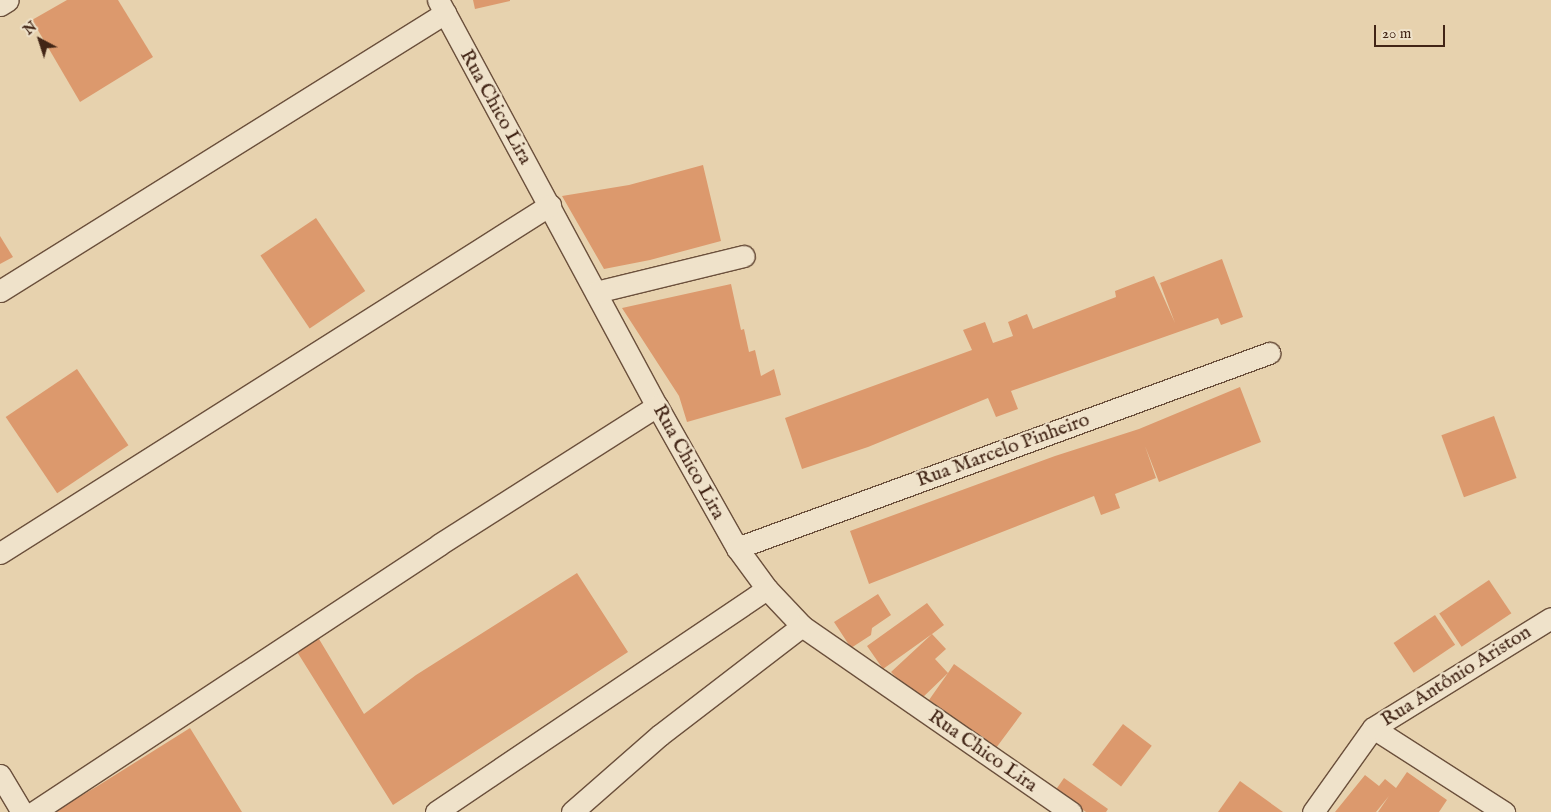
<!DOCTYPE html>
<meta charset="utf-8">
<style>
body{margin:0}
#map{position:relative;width:1551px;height:812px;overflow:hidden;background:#e7d2ae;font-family:"IM FELL English",serif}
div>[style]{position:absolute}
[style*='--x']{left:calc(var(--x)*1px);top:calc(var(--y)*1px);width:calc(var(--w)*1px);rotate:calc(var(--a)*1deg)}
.building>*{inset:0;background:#dc996d;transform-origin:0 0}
.roads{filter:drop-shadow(1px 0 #6b503c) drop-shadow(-1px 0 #6b503c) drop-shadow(0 1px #6b503c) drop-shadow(0 -1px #6b503c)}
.street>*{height:21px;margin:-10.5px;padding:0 10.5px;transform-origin:10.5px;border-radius:10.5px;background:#efe2ca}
span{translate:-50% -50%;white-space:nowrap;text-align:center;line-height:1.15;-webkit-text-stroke:4.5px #efe2ca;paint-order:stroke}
.street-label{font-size:20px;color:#422516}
.north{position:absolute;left:15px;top:15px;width:50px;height:50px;-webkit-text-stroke:4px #efe2ca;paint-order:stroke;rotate:320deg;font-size:14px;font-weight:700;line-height:20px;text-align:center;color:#422516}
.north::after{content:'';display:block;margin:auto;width:18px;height:22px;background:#422516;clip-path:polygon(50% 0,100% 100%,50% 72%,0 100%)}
.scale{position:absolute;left:1374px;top:25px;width:71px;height:22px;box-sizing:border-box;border:2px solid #422516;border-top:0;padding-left:6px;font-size:15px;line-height:18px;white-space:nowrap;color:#422516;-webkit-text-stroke:4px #efe2ca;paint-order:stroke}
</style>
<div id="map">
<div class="building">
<div style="clip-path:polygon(67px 0,118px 0,153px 57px,80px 102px,32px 20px)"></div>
<div style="clip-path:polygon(473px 0,510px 0,510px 1px,475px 9px)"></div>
<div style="clip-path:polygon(703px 165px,721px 241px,650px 260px,604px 269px,562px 196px,629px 185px)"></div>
<div style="left:316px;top:218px;width:88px;height:67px;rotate:56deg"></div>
<div style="clip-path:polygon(0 236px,13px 257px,0 264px)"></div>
<div style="clip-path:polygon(1222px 259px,1243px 317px,1221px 325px,1218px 318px,1011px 391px,1018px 409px,996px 417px,988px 398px,868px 447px,802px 469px,785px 418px,972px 350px,963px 330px,985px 322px,993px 343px,1013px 336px,1008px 322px,1027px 314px,1033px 329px,1116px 297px,1115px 291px,1154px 276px,1175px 323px,1160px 283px)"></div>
<div style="clip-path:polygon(731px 284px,741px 330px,744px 329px,749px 352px,755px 350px,761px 376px,774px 369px,781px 395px,687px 422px,679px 396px,622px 308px)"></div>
<div style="left:77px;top:369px;width:92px;height:86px;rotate:56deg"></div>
<div style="clip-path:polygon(1240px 387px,1261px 442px,1159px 482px,1145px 446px,1156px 478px,1115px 494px,1120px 508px,1101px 515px,1094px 496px,869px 584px,850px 531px,1055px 456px,1139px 429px)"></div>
<div style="left:1494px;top:416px;width:66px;height:56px;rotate:70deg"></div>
<div style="clip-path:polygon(577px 573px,628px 652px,393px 805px,294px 647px,316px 634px,364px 714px,416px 675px)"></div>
<div style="left:1489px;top:580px;width:40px;height:60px;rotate:56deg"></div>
<div style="clip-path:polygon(878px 594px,891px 615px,872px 628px,871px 635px,851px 648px,834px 622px)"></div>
<div style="clip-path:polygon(927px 603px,944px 625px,932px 634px,946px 649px,935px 659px,948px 673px,954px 664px,1022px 713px,996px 748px,929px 700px,948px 673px,919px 701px,891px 672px,932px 634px,883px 669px,867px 646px)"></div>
<div style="left:1435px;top:615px;width:36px;height:50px;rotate:56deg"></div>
<div style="left:1123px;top:724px;width:36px;height:51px;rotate:37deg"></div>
<div style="clip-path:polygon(190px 728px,242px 812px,53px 812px,96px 787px)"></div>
<div style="clip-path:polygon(1407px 772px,1447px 800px,1439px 812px,1378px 812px,1389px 796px,1376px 812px,1335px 812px,1365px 775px,1379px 786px,1385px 779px,1396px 788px)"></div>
<div style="clip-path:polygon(1064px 778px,1108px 809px,1106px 812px,1086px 812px,1055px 791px)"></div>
<div style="clip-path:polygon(1240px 781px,1283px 812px,1218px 812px)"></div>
</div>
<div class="roads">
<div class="street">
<div style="--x:438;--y:0;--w:461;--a:61.7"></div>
<div style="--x:657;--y:406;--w:163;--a:60.6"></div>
<div style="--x:737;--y:548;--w:51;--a:53.8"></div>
<div style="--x:767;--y:589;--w:51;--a:46.6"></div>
<div style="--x:802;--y:626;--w:327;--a:34.7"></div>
<div style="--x:0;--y:5;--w:9;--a:-32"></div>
<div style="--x:0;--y:291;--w:525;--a:-31.99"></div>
<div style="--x:596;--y:292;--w:152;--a:-13.7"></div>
<div style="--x:737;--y:548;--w:567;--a:-20.13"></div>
<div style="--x:0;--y:553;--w:651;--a:-32.32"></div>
<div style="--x:1373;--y:728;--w:156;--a:32.7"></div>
<div style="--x:0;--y:775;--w:43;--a:59.3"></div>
<div style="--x:34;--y:812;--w:486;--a:-33.4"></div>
<div style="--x:440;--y:544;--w:257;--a:-32.5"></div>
<div style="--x:436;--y:812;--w:399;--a:-34"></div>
<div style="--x:572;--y:812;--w:117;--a:-41.2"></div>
<div style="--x:660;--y:735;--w:179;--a:-37.5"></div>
<div style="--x:1313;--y:812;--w:103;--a:-54.5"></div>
<div style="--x:1373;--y:728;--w:209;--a:-31.7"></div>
</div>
</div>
<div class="street-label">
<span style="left:496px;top:107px;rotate:61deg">Rua Chico Lira</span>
<span style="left:1003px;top:450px;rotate:-20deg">Rua Marcelo Pinheiro</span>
<span style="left:689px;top:462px;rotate:61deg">Rua Chico Lira</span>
<span style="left:1456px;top:676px;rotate:-32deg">Rua Antônio Ariston</span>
<span style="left:983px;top:751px;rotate:35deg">Rua Chico Lira</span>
</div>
<div class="north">N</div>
<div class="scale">20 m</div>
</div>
